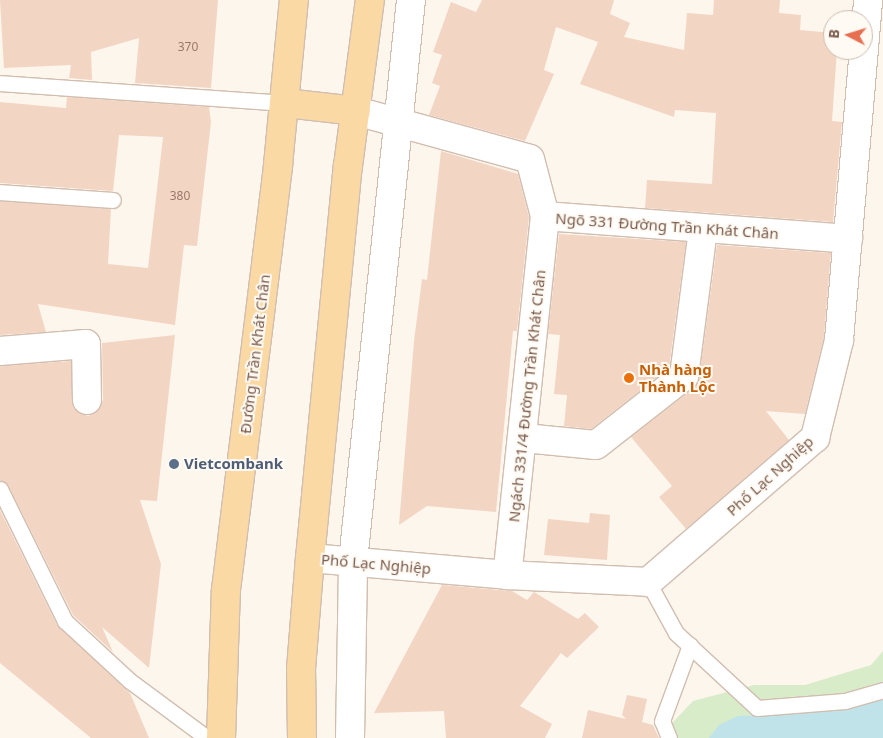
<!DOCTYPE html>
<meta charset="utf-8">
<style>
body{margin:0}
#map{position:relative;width:883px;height:738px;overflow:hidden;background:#fdf6ec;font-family:"Noto Sans",sans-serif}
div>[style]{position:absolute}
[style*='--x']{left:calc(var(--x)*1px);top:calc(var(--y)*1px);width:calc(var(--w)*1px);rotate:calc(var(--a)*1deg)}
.green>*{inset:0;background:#d8ecc9}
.water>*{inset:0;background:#bfe3e8}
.building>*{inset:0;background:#f3d5c3}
.roads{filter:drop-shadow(1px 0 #d1beb0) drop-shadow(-1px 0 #d1beb0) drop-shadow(0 1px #d1beb0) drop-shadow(0 -1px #d1beb0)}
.lane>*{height:15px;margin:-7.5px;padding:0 7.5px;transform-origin:7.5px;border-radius:7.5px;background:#fff}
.street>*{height:28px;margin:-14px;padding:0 14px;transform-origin:14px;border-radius:14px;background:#fff}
.primary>*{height:28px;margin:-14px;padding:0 14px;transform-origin:14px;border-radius:14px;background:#fbd9a5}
.dots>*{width:14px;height:14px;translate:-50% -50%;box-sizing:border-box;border:2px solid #fffaf3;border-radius:50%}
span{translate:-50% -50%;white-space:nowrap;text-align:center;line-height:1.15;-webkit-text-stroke:4px #fffaf3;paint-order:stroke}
.number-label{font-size:12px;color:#987a6a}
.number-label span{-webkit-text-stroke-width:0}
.street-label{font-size:15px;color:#7a5c4d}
.food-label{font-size:15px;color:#c56008;font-weight:700}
.left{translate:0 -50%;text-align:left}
.service-label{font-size:15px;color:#4e5e75;font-weight:700}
.north{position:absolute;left:823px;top:10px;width:50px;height:50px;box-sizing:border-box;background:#fffaf3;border:1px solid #cabbb1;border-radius:50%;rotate:275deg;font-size:14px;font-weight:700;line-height:20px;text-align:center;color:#7a5c4d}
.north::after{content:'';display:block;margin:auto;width:18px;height:22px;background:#e76f51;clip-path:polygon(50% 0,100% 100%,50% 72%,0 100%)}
</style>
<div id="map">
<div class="green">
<div style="clip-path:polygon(883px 651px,883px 738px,670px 738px,672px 723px,693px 701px,754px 685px,805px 685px,871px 665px)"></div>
</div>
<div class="water">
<div style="clip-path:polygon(883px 696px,883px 738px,709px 738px,719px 725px,738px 716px,795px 713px)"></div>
</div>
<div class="building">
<div style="clip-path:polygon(0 0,218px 0,211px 88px,135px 83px,139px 38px,91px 52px,92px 80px,69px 78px,71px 65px,4px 68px)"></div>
<div style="clip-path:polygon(482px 0,614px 0,610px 14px,630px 23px,624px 37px,684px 50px,687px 13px,713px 15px,714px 0,780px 0,779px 13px,801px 15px,800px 30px,833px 33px,833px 50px,837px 50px,832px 121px,842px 122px,833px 222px,645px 208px,647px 180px,712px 184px,716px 113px,675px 110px,674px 117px,580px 84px,598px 42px,556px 27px,544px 70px,554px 74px,525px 141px,429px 115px,440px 86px,432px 83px,442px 55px,433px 52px,451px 2px,476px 12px)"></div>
<div style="clip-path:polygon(67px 97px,209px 107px,211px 122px,197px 246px,184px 245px,175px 325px,38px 304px,46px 332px,0 335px,0 201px,111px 209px,108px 264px,148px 268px,163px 137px,119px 135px,113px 191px,0 183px,0 102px,66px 108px)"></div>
<div style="clip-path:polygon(441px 151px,518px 174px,529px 217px,517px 331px,513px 331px,496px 512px,427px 506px,399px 525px,414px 341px,422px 279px,427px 280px)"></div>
<div style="clip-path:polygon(559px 234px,686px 242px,669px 368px,591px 429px,564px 426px,567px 395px,554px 394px,560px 335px,548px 334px)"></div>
<div style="clip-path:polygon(717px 245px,831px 253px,824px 337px,805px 414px,766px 411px,789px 440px,686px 529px,659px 497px,672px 486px,631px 437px,694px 388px,699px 379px)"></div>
<div style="clip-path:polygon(175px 335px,157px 501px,140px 500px,161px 564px,149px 668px,102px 627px,113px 652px,73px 615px,8px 485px,0 480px,0 366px,71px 361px,73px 408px,88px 416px,95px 413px,103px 400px,102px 343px)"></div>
<div style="clip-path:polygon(0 510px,57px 625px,130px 693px,149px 738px,91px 738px,0 663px)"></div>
<div style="clip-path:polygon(590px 513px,610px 515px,607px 560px,544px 555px,548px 519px,589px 523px)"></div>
<div style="clip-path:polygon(442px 585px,512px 591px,527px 600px,534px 592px,578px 619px,585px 613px,599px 627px,567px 658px,561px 653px,520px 706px,552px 724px,545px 738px,446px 738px,444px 711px,374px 713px)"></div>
<div style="clip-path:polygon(627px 695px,647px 699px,642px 722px,653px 725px,659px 738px,582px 738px,588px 710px,626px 719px,622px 715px)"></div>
</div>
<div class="roads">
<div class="lane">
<div style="--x:0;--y:83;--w:286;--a:4"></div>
<div style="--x:0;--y:192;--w:113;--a:4"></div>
<div style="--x:0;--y:489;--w:147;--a:63.8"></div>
<div style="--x:65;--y:621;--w:88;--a:42.7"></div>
<div style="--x:130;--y:681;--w:96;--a:36.5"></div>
<div style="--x:648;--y:582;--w:58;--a:61.2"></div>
<div style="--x:676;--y:633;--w:110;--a:42.8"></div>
<div style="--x:757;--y:708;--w:88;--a:-4.5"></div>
<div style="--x:845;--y:701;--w:40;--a:-16"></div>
<div style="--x:669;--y:738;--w:18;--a:-112"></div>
<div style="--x:662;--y:721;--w:81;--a:-69.8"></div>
</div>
<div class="street">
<div style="--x:356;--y:111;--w:180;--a:15.4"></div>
<div style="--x:530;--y:159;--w:59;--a:75.3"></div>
<div style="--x:545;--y:216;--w:361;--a:96"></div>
<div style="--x:545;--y:216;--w:304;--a:4.3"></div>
<div style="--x:0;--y:351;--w:86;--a:-4.7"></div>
<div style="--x:86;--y:344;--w:56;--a:89"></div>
<div style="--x:524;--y:438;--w:72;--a:5.6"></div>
<div style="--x:596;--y:445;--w:112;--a:-38.1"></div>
<div style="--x:684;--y:376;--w:148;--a:-82.6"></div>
<div style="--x:310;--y:558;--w:198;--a:4.9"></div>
<div style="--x:507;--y:575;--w:141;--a:2.8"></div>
<div style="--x:648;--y:582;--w:221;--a:-40.8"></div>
<div style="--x:815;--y:438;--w:101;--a:-76.2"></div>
<div style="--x:839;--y:340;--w:341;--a:-85.1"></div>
<div style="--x:350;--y:738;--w:177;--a:-89"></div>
<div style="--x:353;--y:561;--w:564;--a:-84.1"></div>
</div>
<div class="primary">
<div style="--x:285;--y:103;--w:71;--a:6.4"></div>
<div style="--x:221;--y:738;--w:148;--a:-88.1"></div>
<div style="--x:226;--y:590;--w:428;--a:-83"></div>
<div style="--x:278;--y:165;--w:166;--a:-84.5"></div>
<div style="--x:302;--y:738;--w:69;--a:-90.8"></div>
<div style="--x:301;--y:669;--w:111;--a:-85.4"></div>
<div style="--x:310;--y:558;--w:394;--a:-84.5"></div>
<div style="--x:348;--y:166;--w:167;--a:-82.5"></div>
</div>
</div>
<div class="dots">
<div style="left:629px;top:378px;background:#e8710a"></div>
<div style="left:174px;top:464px;background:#5c6f8a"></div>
</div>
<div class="number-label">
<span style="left:188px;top:47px">370</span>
<span style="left:180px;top:196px">380</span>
</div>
<div class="street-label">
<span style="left:667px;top:226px;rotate:4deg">Ngõ 331 Đường Trần Khát Chân</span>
<span style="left:255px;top:354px;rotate:-83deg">Đường Trần Khát Chân</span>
<span style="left:527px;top:396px;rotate:-84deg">Ngách 331/4 Đường Trần Khát Chân</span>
<span style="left:770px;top:476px;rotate:-42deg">Phố Lạc Nghiệp</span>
<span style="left:376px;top:564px;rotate:5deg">Phố Lạc Nghiệp</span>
</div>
<div class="food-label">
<span class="left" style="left:639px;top:378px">Nhà hàng<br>Thành Lộc</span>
</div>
<div class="service-label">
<span class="left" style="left:184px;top:464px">Vietcombank</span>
</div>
<div class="north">B</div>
</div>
